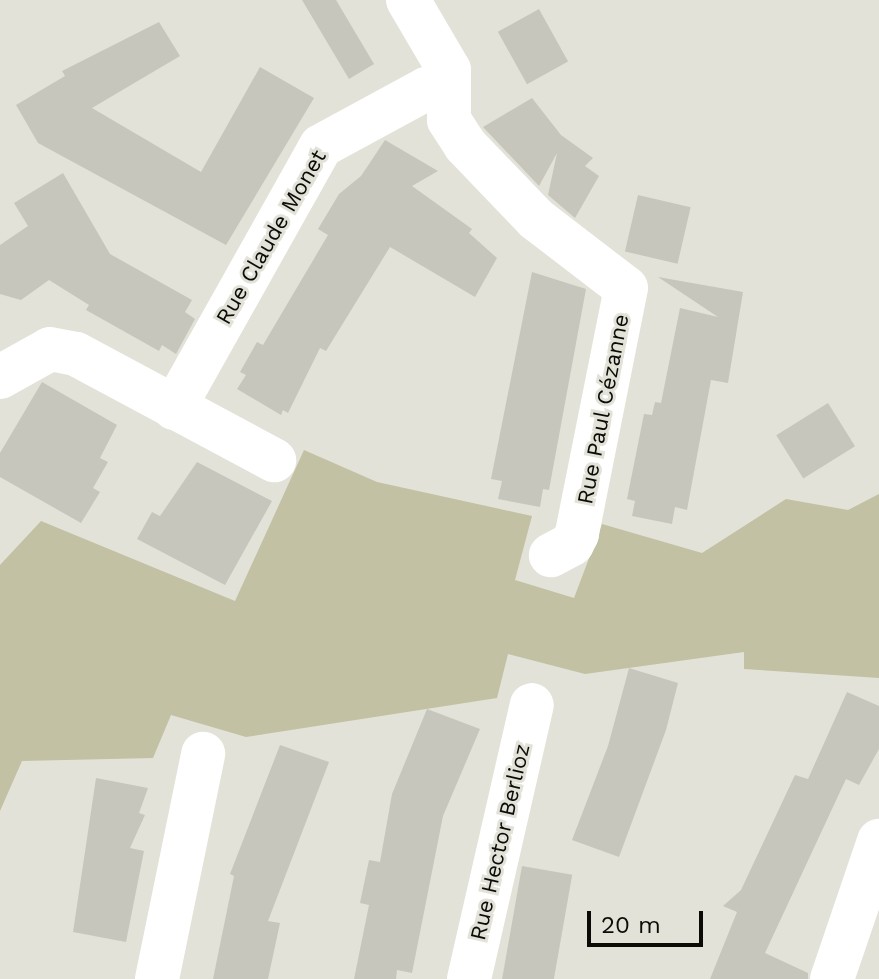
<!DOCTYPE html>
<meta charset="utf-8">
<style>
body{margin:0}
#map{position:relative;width:879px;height:979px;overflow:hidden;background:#e2e2d8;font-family:"Work Sans",sans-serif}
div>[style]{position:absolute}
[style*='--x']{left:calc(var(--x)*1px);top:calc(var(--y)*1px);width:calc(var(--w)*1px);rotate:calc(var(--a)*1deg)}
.green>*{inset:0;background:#c2c1a3}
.building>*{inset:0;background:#c6c6bc;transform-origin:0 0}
.minor>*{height:44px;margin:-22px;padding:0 22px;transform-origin:22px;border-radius:22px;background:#fff}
span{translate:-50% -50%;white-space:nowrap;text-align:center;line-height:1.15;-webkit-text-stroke:6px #e2e2d8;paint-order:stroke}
.street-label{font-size:22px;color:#0b0b08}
.scale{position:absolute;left:587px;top:911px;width:116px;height:36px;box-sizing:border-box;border:4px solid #0b0b08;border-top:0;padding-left:10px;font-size:24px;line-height:28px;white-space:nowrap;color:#0b0b08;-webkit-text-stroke:6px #e2e2d8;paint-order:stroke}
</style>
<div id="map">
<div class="green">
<div style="clip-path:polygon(304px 450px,377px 482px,532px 516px,515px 580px,574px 598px,602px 524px,702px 553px,786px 499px,848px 510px,879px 494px,879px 678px,744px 669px,744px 652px,585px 674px,508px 654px,497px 698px,246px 737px,171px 715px,153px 758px,22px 761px,0 811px,0 565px,41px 521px,235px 601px)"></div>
</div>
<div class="building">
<div style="clip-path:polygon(302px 0,336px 0,374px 64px,349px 79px)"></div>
<div style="left:539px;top:9px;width:60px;height:47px;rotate:61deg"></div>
<div style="clip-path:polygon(159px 22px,180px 56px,92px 108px,201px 172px,260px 67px,314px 98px,226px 245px,38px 143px,16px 105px,65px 76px,62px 71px)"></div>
<div style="clip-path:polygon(532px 98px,561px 135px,593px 158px,585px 166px,599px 176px,575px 218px,548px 195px,557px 153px,539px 186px,483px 127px)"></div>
<div style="clip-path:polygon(385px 140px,438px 171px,412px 186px,472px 229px,469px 233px,497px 258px,475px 297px,390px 247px,326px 351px,320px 348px,288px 413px,283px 410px,281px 415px,237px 389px,246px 375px,240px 372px,257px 342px,263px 345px,328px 235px,318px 229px,339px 194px,361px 176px)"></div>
<div style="clip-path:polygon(63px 173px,110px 254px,192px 300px,185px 312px,195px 319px,176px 354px,162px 345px,159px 351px,86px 310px,89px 305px,49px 280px,21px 300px,0 294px,0 245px,28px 226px,14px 203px)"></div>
<div style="left:638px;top:195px;width:54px;height:58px;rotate:13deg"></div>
<div style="clip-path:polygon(532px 272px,586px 289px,549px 490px,543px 489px,540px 507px,498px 499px,502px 481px,491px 479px)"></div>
<div style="clip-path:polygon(658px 277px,743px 292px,728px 383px,711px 380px,687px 510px,675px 507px,672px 524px,632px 516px,635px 501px,627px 499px,644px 414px,652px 415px,655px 402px,661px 403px,680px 308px,718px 317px)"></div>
<div style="clip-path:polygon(42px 382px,117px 425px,100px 458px,108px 462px,93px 488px,100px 492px,81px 523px,0 477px,0 453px)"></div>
<div style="left:828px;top:403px;width:51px;height:61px;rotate:58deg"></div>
<div style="clip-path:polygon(197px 462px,272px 501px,225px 585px,137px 539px,152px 512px,160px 516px)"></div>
<div style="clip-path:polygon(629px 668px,678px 683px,666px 730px,619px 857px,572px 840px,608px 746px)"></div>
<div style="clip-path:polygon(847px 692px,879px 706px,879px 749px,859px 785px,846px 779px,765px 953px,808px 973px,808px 979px,710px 979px,737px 912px,723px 906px,741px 890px,795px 775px,808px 779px)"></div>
<div style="clip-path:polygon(427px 709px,480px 729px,443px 816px,412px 973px,397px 970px,396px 979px,354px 979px,369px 905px,360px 903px,369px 860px,380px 862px,392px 794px)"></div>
<div style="clip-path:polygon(280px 745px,329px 762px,268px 921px,280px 923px,268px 979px,213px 979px,234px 876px,230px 874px)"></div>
<div style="clip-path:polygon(96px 778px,148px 788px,139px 813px,145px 815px,130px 848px,144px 851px,126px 942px,73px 932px)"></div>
<div style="left:522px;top:866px;width:51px;height:116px;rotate:10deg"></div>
</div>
<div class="minor">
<div style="--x:408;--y:0;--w:81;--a:59.6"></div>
<div style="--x:449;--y:70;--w:50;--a:90"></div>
<div style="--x:449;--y:120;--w:30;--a:57"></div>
<div style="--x:465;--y:145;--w:103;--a:46.2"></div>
<div style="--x:536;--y:219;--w:113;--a:37.5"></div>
<div style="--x:626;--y:288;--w:251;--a:101.3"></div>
<div style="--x:577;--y:534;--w:11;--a:117"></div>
<div style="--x:572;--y:544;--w:24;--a:152"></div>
<div style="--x:0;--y:377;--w:57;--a:-29.2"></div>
<div style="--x:50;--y:349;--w:26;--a:11"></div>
<div style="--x:76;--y:354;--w:225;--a:28.2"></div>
<div style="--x:174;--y:408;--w:300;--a:-60.7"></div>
<div style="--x:321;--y:146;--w:119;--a:-28.5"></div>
<div style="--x:426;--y:89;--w:22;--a:-3"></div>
<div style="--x:157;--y:979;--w:230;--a:-78.4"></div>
<div style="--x:469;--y:979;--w:281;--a:-77.1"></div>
<div style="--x:832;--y:979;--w:146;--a:-71.2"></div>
</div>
<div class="street-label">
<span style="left:271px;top:237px;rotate:-60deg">Rue Claude Monet</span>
<span style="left:603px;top:409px;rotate:-79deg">Rue Paul Cézanne</span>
<span style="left:500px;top:842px;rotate:-77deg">Rue Hector Berlioz</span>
</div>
<div class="scale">20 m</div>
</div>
